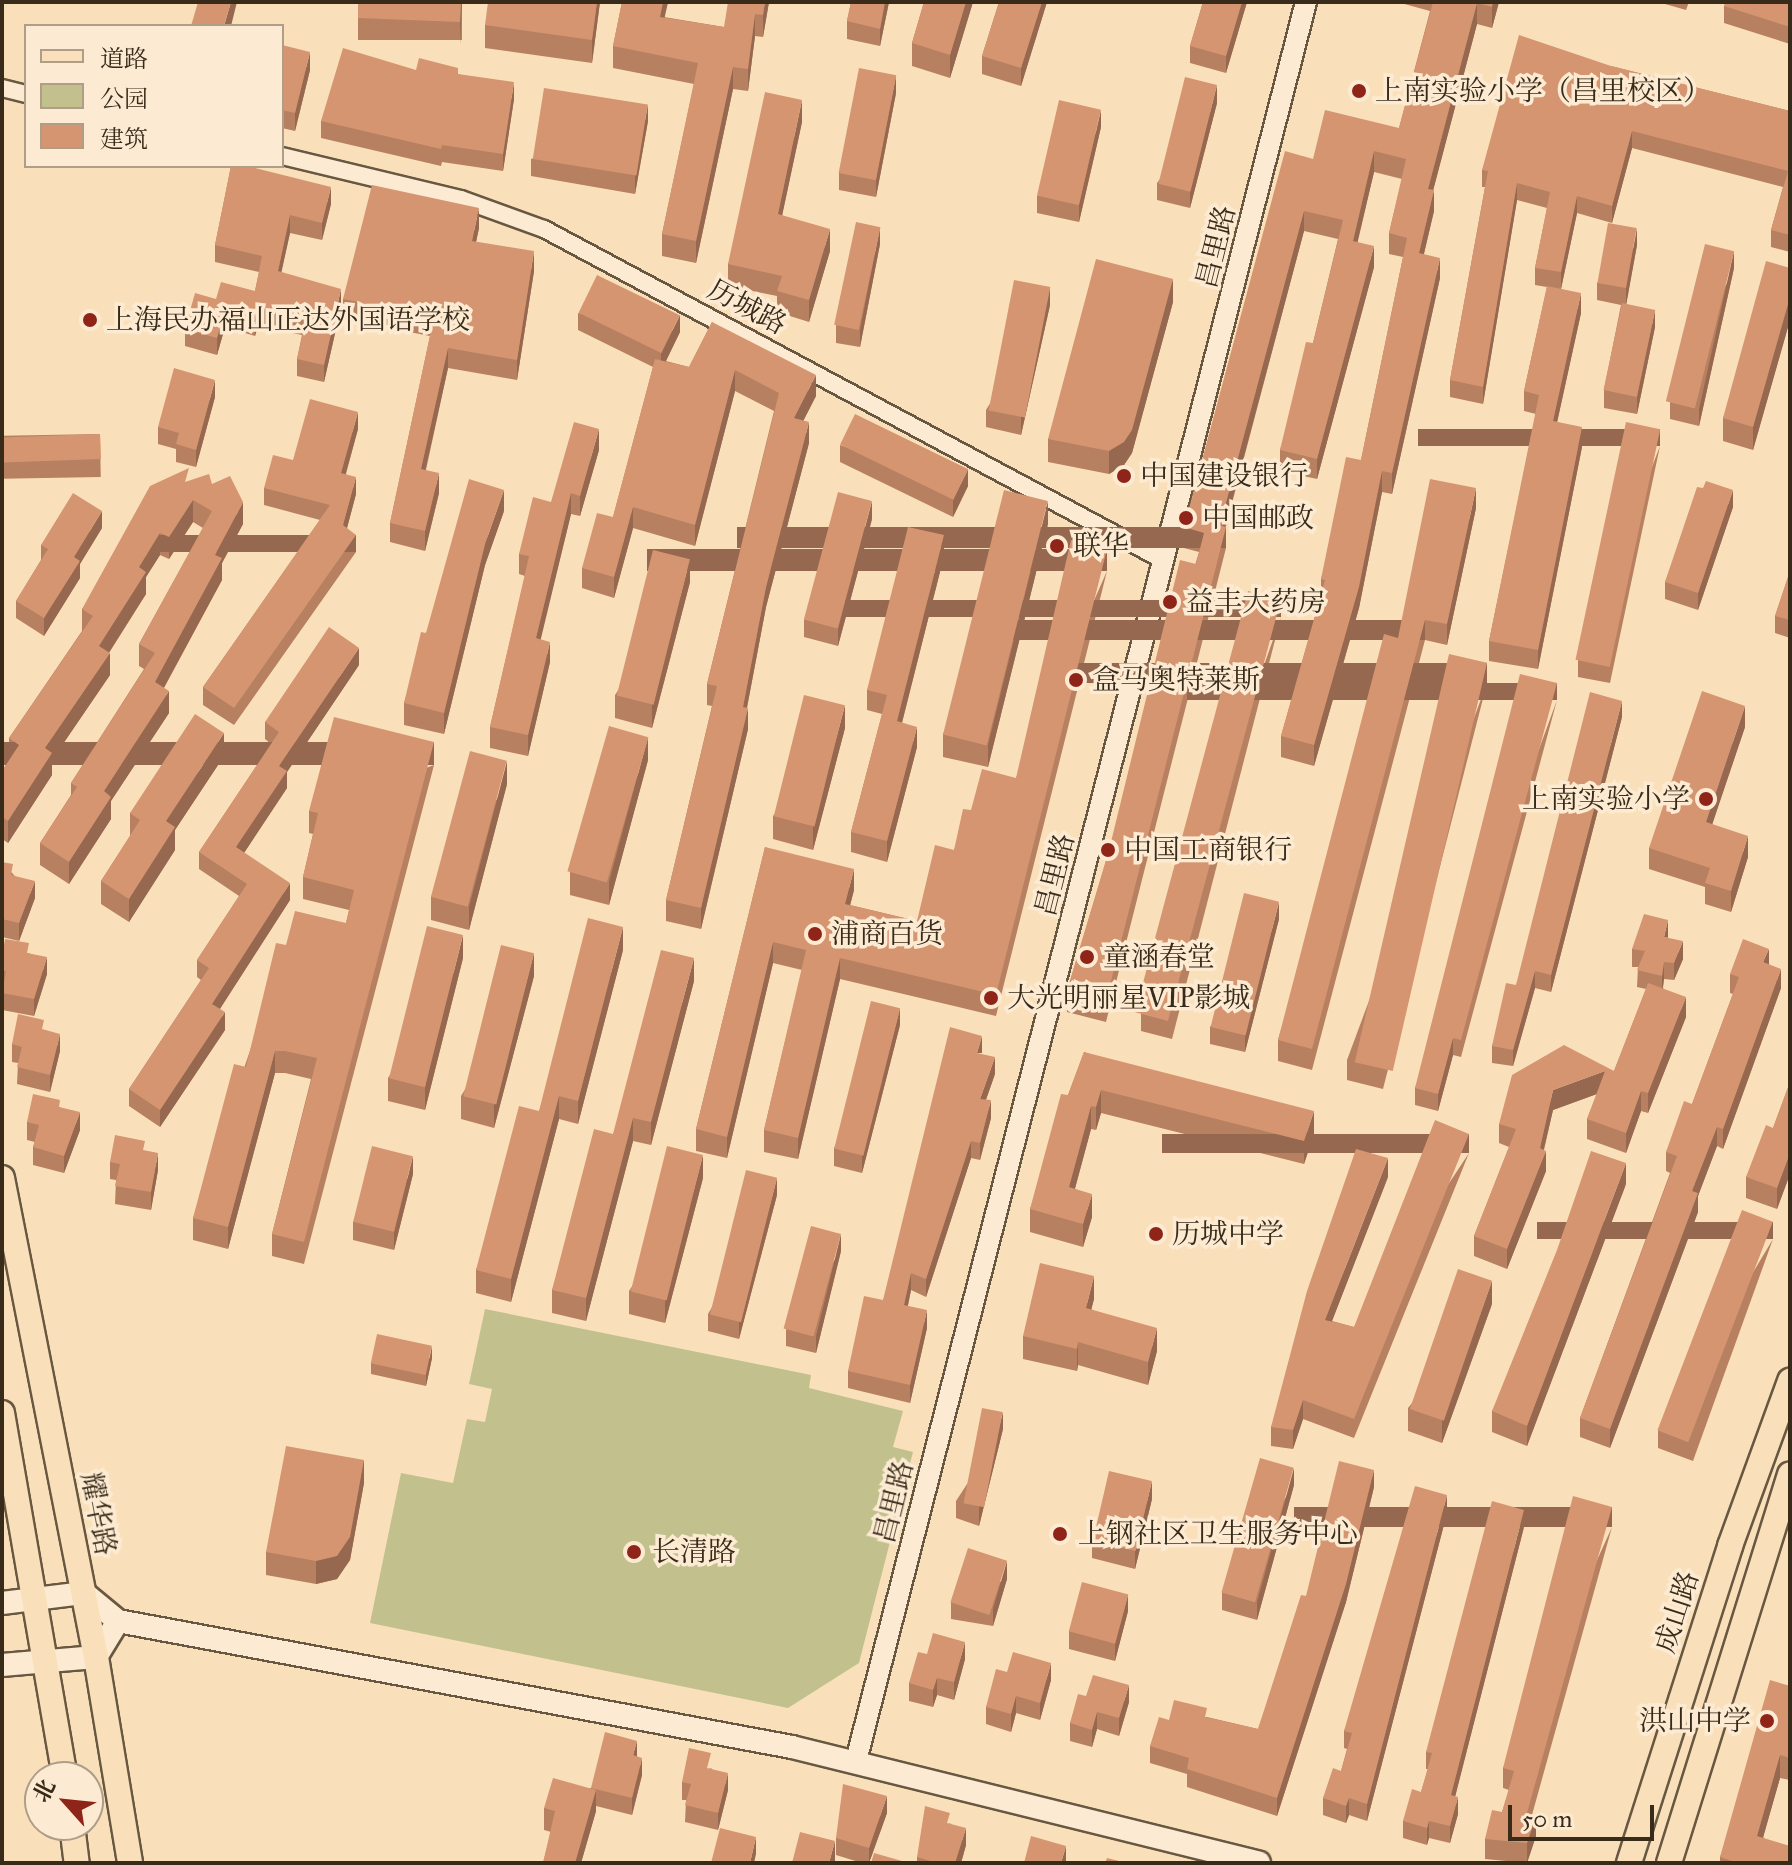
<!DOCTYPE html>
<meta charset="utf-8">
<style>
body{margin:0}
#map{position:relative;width:1792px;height:1865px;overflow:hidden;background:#fae0ba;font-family:"IM FELL Great Primer","Noto Serif SC",serif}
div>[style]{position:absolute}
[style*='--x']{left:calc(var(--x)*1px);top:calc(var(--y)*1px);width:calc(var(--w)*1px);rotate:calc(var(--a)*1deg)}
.green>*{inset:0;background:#c2c18d}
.roads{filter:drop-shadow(2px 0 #685841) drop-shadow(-2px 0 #685841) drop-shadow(0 2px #685841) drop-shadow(0 -2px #685841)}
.minor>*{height:16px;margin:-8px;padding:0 8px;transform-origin:8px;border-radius:8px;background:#fcebd2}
.tertiary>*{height:20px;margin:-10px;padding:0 10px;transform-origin:10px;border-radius:10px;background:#fcebd2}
.secondary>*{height:22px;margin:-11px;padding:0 11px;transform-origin:11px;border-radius:11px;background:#fcebd2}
.primary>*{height:24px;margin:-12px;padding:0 12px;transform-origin:12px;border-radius:12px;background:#fae0ba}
.wall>*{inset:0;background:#b78061;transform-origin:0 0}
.shaded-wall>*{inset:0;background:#95684f;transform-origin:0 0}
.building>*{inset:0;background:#d59571;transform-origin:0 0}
.dots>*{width:22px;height:22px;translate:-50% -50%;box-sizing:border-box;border:4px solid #fcebd2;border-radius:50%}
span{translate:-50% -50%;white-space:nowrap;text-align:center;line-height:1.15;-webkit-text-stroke:7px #fcebd2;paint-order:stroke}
.poi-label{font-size:28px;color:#382b19}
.left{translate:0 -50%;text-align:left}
.right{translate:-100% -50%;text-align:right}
.street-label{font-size:28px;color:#382b19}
.frame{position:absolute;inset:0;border:4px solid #382b19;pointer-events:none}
.legend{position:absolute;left:24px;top:24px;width:260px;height:144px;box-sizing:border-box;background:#fcebd2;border:2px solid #ae9e88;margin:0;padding:10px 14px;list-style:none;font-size:24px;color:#382b19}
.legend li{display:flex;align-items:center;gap:16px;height:40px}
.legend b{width:40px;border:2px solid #ae9e88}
.north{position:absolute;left:24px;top:1761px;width:80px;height:80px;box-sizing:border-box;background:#fcebd2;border:2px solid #ae9e88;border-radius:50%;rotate:297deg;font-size:22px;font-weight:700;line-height:32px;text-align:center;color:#382b19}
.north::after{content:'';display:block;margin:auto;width:28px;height:36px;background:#8f2418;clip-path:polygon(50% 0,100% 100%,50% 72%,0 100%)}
.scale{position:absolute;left:1508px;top:1805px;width:146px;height:36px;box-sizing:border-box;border:4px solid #382b19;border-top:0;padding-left:10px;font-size:24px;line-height:28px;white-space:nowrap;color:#382b19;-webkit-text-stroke:6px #fcebd2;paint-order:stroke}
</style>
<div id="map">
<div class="green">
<div style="clip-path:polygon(485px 1309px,811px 1375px,809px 1388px,903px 1411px,893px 1447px,913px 1452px,859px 1663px,788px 1708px,370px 1623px,401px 1473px,453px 1483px,467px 1419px,485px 1422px,492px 1389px,469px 1384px)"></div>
</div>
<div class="roads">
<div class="minor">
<div style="--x:2;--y:88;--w:25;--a:14"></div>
<div style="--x:282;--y:156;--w:184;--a:13.5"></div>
<div style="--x:461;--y:199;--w:88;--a:19.9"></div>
<div style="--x:544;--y:229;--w:704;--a:28.13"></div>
</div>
<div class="tertiary">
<div style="--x:856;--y:1761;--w:1816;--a:-75.65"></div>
</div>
<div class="secondary">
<div style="--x:2;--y:1603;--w:83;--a:-7"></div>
<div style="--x:84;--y:1593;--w:44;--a:39.5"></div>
<div style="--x:118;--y:1621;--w:686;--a:10.59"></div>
<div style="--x:792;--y:1747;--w:481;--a:13.9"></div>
<div style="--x:2;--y:1665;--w:94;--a:-4.9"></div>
<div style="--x:96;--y:1657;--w:42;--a:-58.6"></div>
</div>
<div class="primary">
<div style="--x:2;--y:1178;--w:488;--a:78.9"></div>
<div style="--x:96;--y:1657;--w:209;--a:80.6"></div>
<div style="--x:2;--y:1413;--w:369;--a:80.2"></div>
<div style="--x:72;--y:1825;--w:38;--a:83"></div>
<div style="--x:1629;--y:1863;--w:333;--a:-72.3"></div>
<div style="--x:1730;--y:1546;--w:176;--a:-70"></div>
<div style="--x:1669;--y:1863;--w:407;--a:-72.7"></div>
</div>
</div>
<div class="wall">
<div style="left:358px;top:2px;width:104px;height:38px"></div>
<div style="clip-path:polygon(600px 2px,592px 63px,485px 48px,485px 25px)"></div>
<div style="clip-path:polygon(622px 2px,668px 2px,664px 17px,724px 27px,769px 2px,763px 37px,755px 36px,748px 91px,733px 89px,696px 263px,662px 256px,662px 234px,694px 84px,613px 68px,613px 46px)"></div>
<div style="clip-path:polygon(851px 2px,889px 2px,880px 46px,847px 39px,847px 21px)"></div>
<div style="clip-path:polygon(924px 2px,973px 2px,950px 78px,912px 66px,912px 43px)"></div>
<div style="clip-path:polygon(999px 2px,1047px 2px,1021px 86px,982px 74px,982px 56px)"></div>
<div style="clip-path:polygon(1203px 2px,1247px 2px,1226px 73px,1190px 63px,1190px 46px)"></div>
<div style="clip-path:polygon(1397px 2px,1499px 2px,1492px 28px,1477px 24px,1433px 190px,1434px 211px,1424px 254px,1440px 278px,1392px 494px,1382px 492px,1359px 608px,1314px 766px,1281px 757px,1281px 736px,1321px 595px,1321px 579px,1361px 460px,1403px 257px,1389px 254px,1389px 233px,1402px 179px,1374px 172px,1357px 242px,1374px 267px,1317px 479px,1280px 471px,1280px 450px,1313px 343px,1338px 239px,1304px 231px,1226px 526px,1226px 548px,1106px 1022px,1067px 1012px,1067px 991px,1199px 552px,1184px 548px,1184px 527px,1313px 159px,1399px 128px,1430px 11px)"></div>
<div style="clip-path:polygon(1658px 2px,1689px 2px,1686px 10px)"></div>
<div style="clip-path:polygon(1790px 2px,1790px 44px,1724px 23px,1724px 6px)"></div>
<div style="clip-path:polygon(282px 45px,310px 70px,295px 131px,282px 128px)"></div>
<div style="clip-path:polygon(1611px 66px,1790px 111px,1790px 252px,1771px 247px,1771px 230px,1783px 187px,1632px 148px,1612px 223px,1577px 213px,1561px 289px,1581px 313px,1557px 422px,1582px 447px,1538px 669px,1489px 661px,1489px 641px,1536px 414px,1524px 411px,1524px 391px,1547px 287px,1535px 285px,1535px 268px,1547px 208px,1517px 200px,1483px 404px,1450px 397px,1450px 380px,1485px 187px,1482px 187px,1482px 170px)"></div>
<div style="clip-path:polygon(416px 70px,458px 74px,514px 99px,503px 171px,442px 162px,441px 166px,321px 138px,321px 121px)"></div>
<div style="clip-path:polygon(896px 93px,876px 197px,839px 190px,839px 173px)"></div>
<div style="clip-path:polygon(1217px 103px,1190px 208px,1157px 200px,1157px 183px)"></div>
<div style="clip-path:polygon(648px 121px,635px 194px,531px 176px,531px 159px)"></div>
<div style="clip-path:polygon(802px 122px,782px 215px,830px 251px,809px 322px,777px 312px,777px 296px,728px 286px,728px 264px)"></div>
<div style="clip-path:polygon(1101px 127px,1079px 222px,1037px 213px,1037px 196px)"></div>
<div style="clip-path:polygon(231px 166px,331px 204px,322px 240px,290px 233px,281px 272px,341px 307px,324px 382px,297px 376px,297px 359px,302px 335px,258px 326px,255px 336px,225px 327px,217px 355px,185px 346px,185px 329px,216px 299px,255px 291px,259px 272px,215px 262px,215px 245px)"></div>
<div style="clip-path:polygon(479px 228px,476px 242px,534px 271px,517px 380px,448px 368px,426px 470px,439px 493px,425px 551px,390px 542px,390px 523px,430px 336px,343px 319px,343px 299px)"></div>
<div style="clip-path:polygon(880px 244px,860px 347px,836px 343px,836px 325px)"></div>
<div style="clip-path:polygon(1637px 245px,1626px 304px,1655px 327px,1637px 414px,1604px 408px,1604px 390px,1621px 305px,1597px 300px,1597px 283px)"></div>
<div style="clip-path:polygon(1734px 268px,1699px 426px,1670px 419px,1670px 402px)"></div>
<div style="clip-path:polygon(1790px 268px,1790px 320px,1753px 450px,1723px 441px,1723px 418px)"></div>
<div style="clip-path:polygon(1173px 302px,1132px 453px,1124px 465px,1109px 474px,1048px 462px,1048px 439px)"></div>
<div style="clip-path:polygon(1050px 305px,1021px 435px,986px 427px,986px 410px)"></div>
<div style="clip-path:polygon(578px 313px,680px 332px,666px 361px,689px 367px,712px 322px,816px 396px,803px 421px,809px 443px,766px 607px,747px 708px,748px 729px,701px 929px,666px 921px,666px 900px,712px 706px,707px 705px,707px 684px,774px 411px,735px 391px,695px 546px,633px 528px,614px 598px,582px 588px,582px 568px,613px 517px,653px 367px,578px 330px)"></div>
<div style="clip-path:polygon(215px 397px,196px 467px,176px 462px,176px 449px,158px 444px,158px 427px)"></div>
<div style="clip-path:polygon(358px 429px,346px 474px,356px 494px,347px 528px,356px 552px,234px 725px,203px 705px,203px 687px,320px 520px,264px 505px,264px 488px,293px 460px)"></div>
<div style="left:100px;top:434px;width:43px;height:98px;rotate:89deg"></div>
<div style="clip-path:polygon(840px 445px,968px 486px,953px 517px,840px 462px)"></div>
<div style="clip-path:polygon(1660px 446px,1610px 683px,1578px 677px,1578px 660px)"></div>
<div style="clip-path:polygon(599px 450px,580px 516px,571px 514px,540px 639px,550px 662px,528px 756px,490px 748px,490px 727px,525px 576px,519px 574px,519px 554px,551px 502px)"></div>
<div style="clip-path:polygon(189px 481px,212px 484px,243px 524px,222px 563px,222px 580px,164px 688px,169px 713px,111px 801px,111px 819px,69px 884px,40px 865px,40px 843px,71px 795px,71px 783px,144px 669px,139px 666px,139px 644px,203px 528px,193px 522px,169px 559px,160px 555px,146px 577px,146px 594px,109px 653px,110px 675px,52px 760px,52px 775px,8px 843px,2px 839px,2px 771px,9px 760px,9px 738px,82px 631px,82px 609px)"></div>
<div style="clip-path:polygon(1703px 488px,1733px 507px,1698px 610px,1665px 599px,1665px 582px)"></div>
<div style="clip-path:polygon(1476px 508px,1447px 645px,1425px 640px,1312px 1070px,1278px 1061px,1278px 1040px,1398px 638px)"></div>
<div style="clip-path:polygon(504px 511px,485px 565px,444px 734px,404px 725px,404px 703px,426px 633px)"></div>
<div style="clip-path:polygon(872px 519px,838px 646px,804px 637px,804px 620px)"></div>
<div style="clip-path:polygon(1048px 524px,988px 767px,943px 757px,943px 734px)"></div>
<div style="clip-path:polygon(102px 528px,80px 564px,80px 578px,44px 636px,16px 618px,16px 601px,41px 560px,41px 545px)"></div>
<div style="clip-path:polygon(944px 556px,902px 723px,917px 747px,887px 862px,851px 852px,851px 832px,882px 714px,867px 710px,867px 690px)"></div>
<div style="clip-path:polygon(1107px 571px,996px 1016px,840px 979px,798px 1159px,764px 1152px,764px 1130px,802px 970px,773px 963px,727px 1158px,696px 1151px,696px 1129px,765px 847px,854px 890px,850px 905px,917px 921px,954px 850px,971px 810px,1016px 778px)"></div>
<div style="clip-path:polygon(1790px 571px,1790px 638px,1775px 633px,1775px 616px)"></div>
<div style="clip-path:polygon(690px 582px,652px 728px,615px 718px,615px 695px)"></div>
<div style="clip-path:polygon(1281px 617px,1172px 1039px,1141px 1031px,1141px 1014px)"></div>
<div style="clip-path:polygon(359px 665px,287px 772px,287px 788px,244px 853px,290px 900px,220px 1009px,225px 1030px,160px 1127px,129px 1106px,129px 1089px,201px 980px,197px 977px,197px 960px,239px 896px,199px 869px,199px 852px,271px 744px,265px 739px,265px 722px)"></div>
<div style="clip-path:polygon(1487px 683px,1383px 1089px,1347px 1080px,1347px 1060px)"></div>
<div style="clip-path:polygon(1557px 700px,1461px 1057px,1453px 1055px,1438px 1111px,1415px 1105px,1415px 1088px)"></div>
<div style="clip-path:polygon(1622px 717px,1551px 992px,1535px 988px,1513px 1066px,1492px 1063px,1492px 1046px)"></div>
<div style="clip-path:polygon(1745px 727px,1712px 824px,1748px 857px,1731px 912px,1705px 904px,1705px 887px,1649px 869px,1649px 848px)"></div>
<div style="clip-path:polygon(845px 728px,813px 850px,773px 839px,773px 816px)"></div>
<div style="clip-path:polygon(224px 756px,175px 830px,175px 850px,129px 922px,101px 904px,101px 881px,130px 836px,130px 813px)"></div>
<div style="clip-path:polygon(648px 760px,609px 905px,570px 895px,570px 872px)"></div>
<div style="clip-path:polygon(434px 765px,304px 1264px,272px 1256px,272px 1234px,311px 1079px,285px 1073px,275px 1073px,228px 1249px,193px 1240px,193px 1218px,286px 945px,346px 923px,349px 910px,303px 899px,303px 877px,313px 834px,309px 833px,309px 811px)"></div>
<div style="clip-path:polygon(507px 784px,469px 930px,431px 920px,431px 897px)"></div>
<div style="clip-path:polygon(2px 862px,35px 898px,19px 941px,2px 937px)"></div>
<div style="clip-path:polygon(1279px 919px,1245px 1052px,1210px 1044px,1210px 1027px)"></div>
<div style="clip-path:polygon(1668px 938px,1683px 959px,1674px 980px,1664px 979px,1663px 988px,1686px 1017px,1648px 1113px,1641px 1111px,1626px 1153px,1587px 1139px,1587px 1119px,1597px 1094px,1553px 1110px,1544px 1150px,1546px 1171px,1507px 1269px,1474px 1256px,1474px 1236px,1509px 1147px,1499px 1143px,1499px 1124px,1614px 1071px,1646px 989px,1637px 987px,1638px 967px,1632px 967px,1632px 949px)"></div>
<div style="clip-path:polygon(623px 950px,578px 1124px,559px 1119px,511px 1302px,476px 1293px,476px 1270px,539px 1111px)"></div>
<div style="clip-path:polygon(29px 953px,47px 974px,34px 1016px,2px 1010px,3px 988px,2px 988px,2px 956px)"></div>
<div style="clip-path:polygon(463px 958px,425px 1110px,388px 1101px,388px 1078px)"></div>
<div style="clip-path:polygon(1769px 964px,1781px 988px,1723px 1149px,1717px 1146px,1698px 1196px,1698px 1212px,1610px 1448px,1580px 1437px,1580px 1418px,1670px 1173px,1666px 1171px,1666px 1152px,1692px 1104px,1733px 994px,1730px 993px,1730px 974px)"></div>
<div style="clip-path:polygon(534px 976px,494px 1128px,461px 1119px,461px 1096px)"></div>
<div style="clip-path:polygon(694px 981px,651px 1145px,633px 1141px,586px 1321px,552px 1313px,552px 1290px,613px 1134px)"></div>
<div style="clip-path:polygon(900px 1025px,862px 1173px,834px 1166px,834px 1148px)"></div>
<div style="clip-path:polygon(44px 1030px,60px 1051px,50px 1092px,17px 1084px,18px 1063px,12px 1062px,12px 1044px)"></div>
<div style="clip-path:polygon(1084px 1052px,1314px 1134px,1304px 1164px,1101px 1113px,1096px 1130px,1091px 1129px,1075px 1189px,1092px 1217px,1083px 1247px,1030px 1232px,1030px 1209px,1068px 1095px)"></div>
<div style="clip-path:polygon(995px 1074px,986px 1100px,991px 1118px,980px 1160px,971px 1158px,926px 1297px,911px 1290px,908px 1306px,927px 1328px,910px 1403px,848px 1388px,848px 1371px)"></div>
<div style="clip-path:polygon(1790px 1082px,1790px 1174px,1777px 1209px,1746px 1198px,1746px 1177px,1773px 1128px)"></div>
<div style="clip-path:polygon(60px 1107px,80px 1130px,64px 1173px,33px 1165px,33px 1147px,35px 1142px,27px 1140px,27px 1122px)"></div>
<div style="clip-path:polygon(145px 1151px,158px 1170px,151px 1210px,115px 1204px,116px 1180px,110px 1179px,110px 1162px)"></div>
<div style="clip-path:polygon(1469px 1153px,1354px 1438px,1303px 1419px,1293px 1449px,1271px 1446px,1271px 1427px,1388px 1177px,1332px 1321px,1354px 1327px)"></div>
<div style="clip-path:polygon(413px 1174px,394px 1250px,353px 1240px,353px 1222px)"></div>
<div style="clip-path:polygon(703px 1178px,665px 1323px,629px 1314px,629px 1291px)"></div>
<div style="clip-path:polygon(1626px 1184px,1527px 1446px,1492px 1432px,1492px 1411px)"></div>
<div style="clip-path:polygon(777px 1195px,739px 1339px,708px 1331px,708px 1314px)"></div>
<div style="clip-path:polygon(1773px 1239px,1693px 1461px,1658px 1448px,1658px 1431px)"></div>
<div style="clip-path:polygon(841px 1251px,816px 1353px,786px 1346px,786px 1329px)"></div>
<div style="clip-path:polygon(1094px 1299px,1091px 1309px,1157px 1351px,1148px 1385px,1078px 1365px,1077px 1371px,1023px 1359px,1023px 1336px)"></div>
<div style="clip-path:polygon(1492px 1304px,1442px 1443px,1408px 1431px,1408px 1408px)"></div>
<div style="clip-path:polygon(432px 1358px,426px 1386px,371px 1374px,371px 1363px)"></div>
<div style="clip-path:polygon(1003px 1429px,979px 1526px,956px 1518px,956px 1501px)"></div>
<div style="clip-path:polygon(364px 1483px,350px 1560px,337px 1579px,316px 1584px,266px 1575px,266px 1552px)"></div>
<div style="clip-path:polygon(1294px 1485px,1257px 1620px,1222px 1610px,1222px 1593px)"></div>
<div style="clip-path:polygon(1374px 1487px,1346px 1602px,1277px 1816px,1187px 1787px,1187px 1774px,1150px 1763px,1150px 1746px,1169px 1720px,1207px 1717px,1258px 1729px,1306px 1596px)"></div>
<div style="clip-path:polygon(1152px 1499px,1135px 1569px,1092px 1558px,1092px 1541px)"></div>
<div style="clip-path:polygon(1447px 1513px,1367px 1821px,1349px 1815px,1346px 1823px,1323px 1815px,1323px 1798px,1341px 1771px,1347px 1749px,1344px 1748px,1344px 1731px)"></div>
<div style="clip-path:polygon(1524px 1527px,1455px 1796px,1458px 1814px,1450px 1843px,1429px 1838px,1427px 1845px,1403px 1838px,1403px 1821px,1421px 1792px,1428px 1769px,1426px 1769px,1426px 1752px)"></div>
<div style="clip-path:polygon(1612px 1527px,1532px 1815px,1536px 1836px,1527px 1863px,1485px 1859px,1485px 1839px,1502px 1812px,1509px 1790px,1503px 1788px,1503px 1768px)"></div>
<div style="clip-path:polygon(1007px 1579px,993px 1626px,951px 1619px,951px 1602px)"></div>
<div style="clip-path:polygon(1128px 1611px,1115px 1661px,1069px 1649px,1069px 1631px)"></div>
<div style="clip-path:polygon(927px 1654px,965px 1659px,954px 1700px,937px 1695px,933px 1707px,909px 1701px,909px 1683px)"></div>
<div style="clip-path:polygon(1007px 1672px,1051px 1680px,1040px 1720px,1016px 1713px,1011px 1732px,986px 1724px,986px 1707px)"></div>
<div style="clip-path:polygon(1790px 1686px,1790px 1780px,1780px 1778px,1763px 1837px,1790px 1863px,1720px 1863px,1720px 1857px)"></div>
<div style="clip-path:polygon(1086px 1696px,1129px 1702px,1119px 1736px,1097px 1729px,1092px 1747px,1070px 1741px,1070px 1723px)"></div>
<div style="clip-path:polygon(637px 1756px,642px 1775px,632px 1815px,596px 1806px,596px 1811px,581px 1863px,543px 1863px,551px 1832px,544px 1830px,544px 1808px,591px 1788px)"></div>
<div style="clip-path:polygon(711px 1768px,728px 1790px,718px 1830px,685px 1822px,686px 1800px,682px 1800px,682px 1782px)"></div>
<div style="clip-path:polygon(887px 1813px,869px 1863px,862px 1863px,836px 1855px,836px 1838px)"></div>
<div style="clip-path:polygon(950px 1823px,966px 1845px,961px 1863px,917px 1863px,917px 1857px)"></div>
</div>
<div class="shaded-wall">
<div style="clip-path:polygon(231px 2px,237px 2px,231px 26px,224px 26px)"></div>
<div style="clip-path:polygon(461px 2px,462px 2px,460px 45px,460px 22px)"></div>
<div style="clip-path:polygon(597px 2px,600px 2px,592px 63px,592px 40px)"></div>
<div style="clip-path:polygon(663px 2px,668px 2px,660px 39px,660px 17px)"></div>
<div style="clip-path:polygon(765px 2px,769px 2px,763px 37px,763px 15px)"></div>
<div style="clip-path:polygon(885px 2px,889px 2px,880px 46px,880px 29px)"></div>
<div style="clip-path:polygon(966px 2px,973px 2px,950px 78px,950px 55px)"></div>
<div style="clip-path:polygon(1042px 2px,1047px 2px,1021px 86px,1021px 68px)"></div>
<div style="clip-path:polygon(1242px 2px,1247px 2px,1226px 73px,1226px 56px)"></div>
<div style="clip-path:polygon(1493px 2px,1499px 2px,1492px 28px,1492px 7px)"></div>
<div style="clip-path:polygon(1477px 3px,1477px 24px,1428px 210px,1428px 189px)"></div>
<div style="clip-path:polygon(755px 14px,755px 36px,748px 91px,748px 69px)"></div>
<div style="clip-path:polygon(310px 52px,310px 70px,295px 131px,295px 113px)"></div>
<div style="clip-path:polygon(733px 67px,733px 89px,696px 263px,696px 241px)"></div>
<div style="clip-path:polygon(896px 75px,896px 93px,876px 197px,876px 179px)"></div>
<div style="clip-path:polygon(514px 82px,514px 99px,503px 171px,503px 154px)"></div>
<div style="clip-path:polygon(1217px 85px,1217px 103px,1190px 208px,1190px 191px)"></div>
<div style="clip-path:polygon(802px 100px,802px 122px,778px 235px,778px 214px)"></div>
<div style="clip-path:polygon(648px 104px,648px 121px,635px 194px,635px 177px)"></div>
<div style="clip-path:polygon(1101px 110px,1101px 127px,1079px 222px,1079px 205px)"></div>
<div style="clip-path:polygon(1632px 131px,1632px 148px,1612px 223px,1612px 206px)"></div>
<div style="clip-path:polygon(1374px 151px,1374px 172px,1353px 262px,1353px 241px)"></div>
<div style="clip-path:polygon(1517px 183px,1517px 200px,1483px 404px,1483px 387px)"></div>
<div style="clip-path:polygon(331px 187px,331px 204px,322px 240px,322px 223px)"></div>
<div style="clip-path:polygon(1434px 190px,1434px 211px,1419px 274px,1419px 253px)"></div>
<div style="clip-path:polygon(1577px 196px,1577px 213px,1561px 289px,1561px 272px)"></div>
<div style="clip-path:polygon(479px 208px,479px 228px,472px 261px,472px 241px)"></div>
<div style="clip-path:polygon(1304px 211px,1304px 231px,1220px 546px,1220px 525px)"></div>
<div style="clip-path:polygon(290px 215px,290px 233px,278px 288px,278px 271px)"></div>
<div style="clip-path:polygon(880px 227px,880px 244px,860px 347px,860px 330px)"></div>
<div style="clip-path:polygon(1637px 228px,1637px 245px,1626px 306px,1626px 288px)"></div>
<div style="clip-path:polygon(830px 229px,830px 251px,809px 322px,809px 300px)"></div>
<div style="clip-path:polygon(1374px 246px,1374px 267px,1317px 479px,1317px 459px)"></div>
<div style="clip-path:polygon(534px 251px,534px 271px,517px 380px,517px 360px)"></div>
<div style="clip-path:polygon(1734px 251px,1734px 268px,1699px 426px,1699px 409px)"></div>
<div style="clip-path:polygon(1440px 258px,1440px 278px,1392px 494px,1392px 473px)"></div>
<div style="clip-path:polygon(1173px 279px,1173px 302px,1132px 453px,1124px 465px,1109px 474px,1109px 451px)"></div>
<div style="clip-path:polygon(1050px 287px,1050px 305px,1021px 435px,1021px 418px)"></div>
<div style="clip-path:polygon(341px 289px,341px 307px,324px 382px,324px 365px)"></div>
<div style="clip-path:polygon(1581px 293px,1581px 313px,1553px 441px,1553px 421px)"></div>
<div style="clip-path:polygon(1790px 297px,1790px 320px,1753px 450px,1753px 427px)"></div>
<div style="clip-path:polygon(258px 308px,258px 326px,255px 336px,255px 318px)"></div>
<div style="clip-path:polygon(225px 310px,225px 327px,217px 355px,217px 338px)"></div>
<div style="clip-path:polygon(1655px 310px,1655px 327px,1637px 414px,1637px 397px)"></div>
<div style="clip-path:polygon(680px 315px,680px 332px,661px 371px,661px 354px)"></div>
<div style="clip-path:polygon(448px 348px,448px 368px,421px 489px,421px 469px)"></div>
<div style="clip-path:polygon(735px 370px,735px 391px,695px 546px,695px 525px)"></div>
<div style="clip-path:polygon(816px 375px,816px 396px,794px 439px,794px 418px)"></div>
<div style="clip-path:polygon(215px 380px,215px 397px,196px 467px,196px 450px)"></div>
<div style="clip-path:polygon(358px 412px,358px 429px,341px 490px,341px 473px)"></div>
<div style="clip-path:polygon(809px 422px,809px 443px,766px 607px,743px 728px,743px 707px,766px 587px)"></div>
<div style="clip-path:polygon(1582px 427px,1582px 447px,1538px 669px,1538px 650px)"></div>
<div style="clip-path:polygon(599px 429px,599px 450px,580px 516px,580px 496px)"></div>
<div style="left:1660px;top:429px;width:17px;height:242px;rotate:90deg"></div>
<div style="clip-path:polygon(968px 469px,968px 486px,953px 517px,953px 500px)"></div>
<div style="clip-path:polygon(1382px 471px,1382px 492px,1359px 608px,1314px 766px,1314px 745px)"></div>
<div style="clip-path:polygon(439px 473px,439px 493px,425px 551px,425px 531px)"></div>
<div style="clip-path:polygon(356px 477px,356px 494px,343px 543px,343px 525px)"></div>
<div style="clip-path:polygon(1476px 488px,1476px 508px,1447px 645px,1447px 624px)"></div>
<div style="clip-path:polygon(504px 490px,504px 511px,485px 565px,444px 734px,444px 713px,485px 544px)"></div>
<div style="clip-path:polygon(1733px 490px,1733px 507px,1698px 610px,1698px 593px)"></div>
<div style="clip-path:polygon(571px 493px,571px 514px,536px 659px,536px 638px)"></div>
<div style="clip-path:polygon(193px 500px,193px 522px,169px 559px,169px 537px)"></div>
<div style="clip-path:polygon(872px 501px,872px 519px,838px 646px,838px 629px)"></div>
<div style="clip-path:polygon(1048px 501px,1048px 524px,988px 767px,988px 745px)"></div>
<div style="clip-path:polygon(243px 502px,243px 524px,222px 563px,222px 580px,155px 704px,155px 682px,215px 555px)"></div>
<div style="clip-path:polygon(633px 507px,633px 528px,614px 598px,614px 577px)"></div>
<div style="clip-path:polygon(102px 511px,102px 528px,80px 564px,80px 578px,44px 636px,44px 618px,74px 557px)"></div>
<div style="left:1226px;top:527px;width:21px;height:489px;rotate:90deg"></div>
<div style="clip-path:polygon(160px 533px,160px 555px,146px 577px,146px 594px,99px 668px,99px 646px,139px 567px)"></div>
<div style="left:356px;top:535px;width:17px;height:212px;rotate:90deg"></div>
<div style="clip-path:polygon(944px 535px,944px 556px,897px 742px,897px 721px)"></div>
<div style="left:1107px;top:549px;width:22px;height:460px;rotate:90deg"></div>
<div style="clip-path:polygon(690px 559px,690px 582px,652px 728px,652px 705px)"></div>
<div style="left:1281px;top:600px;width:17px;height:436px;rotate:90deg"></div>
<div style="left:1425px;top:620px;width:20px;height:444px;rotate:90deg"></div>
<div style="clip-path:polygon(550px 642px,550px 662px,528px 756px,528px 735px)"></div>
<div style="clip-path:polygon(359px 648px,359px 665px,287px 772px,287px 788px,236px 865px,236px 847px,279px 766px)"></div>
<div style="clip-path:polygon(110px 653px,110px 675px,52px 760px,52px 775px,8px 843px,8px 821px,45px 748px)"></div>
<div style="left:1487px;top:663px;width:20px;height:419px;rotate:90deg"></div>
<div style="left:1557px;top:683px;width:17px;height:370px;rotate:90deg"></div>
<div style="clip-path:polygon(169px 691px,169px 713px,111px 801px,111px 819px,69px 884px,69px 862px,104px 791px)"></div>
<div style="clip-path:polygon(1622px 701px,1622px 717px,1551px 992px,1551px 975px)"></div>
<div style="clip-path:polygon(845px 705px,845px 728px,813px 850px,813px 827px)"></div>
<div style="clip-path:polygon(1745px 706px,1745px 727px,1706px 843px,1706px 822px)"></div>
<div style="clip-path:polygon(748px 708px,748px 729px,701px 929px,701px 908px)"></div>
<div style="clip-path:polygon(917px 727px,917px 747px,887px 862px,887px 841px)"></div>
<div style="clip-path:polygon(224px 733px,224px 756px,175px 830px,175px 850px,129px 922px,129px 899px,166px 821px)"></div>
<div style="clip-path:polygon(648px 737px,648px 760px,609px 905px,609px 882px)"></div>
<div style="left:434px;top:742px;width:23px;height:517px;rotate:90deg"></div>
<div style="clip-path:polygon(507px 761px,507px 784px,469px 930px,469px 907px)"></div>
<div style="clip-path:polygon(1748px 836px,1748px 857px,1731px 912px,1731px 891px)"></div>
<div style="clip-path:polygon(854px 869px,854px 890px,845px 925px,845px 904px)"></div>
<div style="clip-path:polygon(35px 881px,35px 898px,19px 941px,19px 923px)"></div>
<div style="clip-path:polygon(290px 883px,290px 900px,212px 1021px,212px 1004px)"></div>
<div style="clip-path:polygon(1279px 902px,1279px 919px,1245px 1052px,1245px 1035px)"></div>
<div style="clip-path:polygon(1668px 920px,1668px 938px,1664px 937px)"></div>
<div style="clip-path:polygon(623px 927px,623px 950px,578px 1124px,578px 1101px)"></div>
<div style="clip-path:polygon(463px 935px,463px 958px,425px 1110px,425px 1087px)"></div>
<div style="clip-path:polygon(1683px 941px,1683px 959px,1674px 980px,1674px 963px)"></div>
<div style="clip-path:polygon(773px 942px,773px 963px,727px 1158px,727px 1137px)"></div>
<div style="clip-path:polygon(1769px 949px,1769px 968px,1763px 962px)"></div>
<div style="clip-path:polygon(534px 953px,534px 976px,494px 1128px,494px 1105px)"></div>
<div style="clip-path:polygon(47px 957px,47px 974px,34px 1016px,34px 999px)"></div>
<div style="clip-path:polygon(694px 958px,694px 981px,651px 1145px,651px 1122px)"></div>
<div style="clip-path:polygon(840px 958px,840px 979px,798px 1159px,798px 1138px)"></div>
<div style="clip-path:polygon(1664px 962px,1664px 979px,1662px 993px,1662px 976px)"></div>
<div style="clip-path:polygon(1781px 969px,1781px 988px,1723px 1149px,1723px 1129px)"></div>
<div style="clip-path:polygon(1535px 971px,1535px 988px,1513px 1066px,1513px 1050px)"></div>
<div style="clip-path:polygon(1686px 997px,1686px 1017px,1648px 1113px,1648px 1093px)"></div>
<div style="clip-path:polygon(900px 1008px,900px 1025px,862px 1173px,862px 1156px)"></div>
<div style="clip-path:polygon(225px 1012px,225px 1030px,160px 1127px,160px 1110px)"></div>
<div style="clip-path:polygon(60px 1034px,60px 1051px,50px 1092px,50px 1075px)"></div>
<div style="clip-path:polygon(982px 1036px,982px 1053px,977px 1053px)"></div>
<div style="clip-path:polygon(1453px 1038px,1453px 1055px,1438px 1111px,1438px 1094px)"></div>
<div style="clip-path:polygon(275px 1051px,275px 1073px,228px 1249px,228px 1227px)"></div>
<div style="clip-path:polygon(995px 1057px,995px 1074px,980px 1116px,980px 1099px)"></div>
<div style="clip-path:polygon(1605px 1071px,1605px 1091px,1553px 1110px,1540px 1165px,1546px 1151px,1546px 1171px,1507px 1269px,1507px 1249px,1540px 1148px,1553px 1090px)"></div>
<div style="clip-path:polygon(1101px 1090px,1101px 1113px,1096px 1130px,1096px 1107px)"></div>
<div style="clip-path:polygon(1641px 1091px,1641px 1111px,1626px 1153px,1626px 1133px)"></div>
<div style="clip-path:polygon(559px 1096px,559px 1119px,511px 1302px,511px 1279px)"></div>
<div style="clip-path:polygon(991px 1100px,991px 1118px,980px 1160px,980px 1143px)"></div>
<div style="clip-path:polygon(1091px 1106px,1091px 1129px,1069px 1210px,1069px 1187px)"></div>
<div style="clip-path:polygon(1314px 1111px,1314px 1134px,1304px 1164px,1304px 1141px)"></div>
<div style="clip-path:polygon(80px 1112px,80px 1130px,64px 1173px,64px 1156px)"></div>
<div style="clip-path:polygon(633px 1118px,633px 1141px,586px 1321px,586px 1298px)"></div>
<div style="clip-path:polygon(1717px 1127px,1717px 1146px,1698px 1196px,1698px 1212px,1610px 1448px,1610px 1429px,1692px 1191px)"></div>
<div style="left:1469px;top:1134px;width:19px;height:307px;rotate:90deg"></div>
<div style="clip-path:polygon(971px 1141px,971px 1158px,926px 1297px,926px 1279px)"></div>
<div style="clip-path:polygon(158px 1153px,158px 1170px,151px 1210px,151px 1192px)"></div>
<div style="clip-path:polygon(1790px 1153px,1790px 1174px,1777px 1209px,1777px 1188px)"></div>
<div style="clip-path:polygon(703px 1155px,703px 1178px,665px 1323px,665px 1300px)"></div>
<div style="clip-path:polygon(413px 1156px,413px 1174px,394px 1250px,394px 1233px)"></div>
<div style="clip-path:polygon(1388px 1158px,1388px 1177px,1325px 1339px,1325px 1320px)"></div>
<div style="clip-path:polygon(1626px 1163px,1626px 1184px,1527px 1446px,1527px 1426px)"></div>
<div style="clip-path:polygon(777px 1178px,777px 1195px,739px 1339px,739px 1322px)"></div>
<div style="clip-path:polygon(1092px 1194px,1092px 1217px,1083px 1247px,1083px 1224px)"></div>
<div style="left:1773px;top:1222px;width:17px;height:236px;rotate:90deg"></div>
<div style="clip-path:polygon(841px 1234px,841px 1251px,816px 1353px,816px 1336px)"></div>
<div style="clip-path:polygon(911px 1273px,911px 1290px,904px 1323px,904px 1305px)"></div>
<div style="clip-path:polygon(1094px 1276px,1094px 1299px,1086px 1331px,1086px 1308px)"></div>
<div style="clip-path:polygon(1492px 1281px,1492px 1304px,1442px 1443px,1442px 1420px)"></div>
<div style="clip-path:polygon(927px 1310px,927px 1328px,910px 1403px,910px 1385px)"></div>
<div style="clip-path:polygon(1157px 1328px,1157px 1351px,1148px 1385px,1148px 1362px)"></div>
<div style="clip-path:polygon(1078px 1342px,1078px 1365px,1077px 1371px,1077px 1349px)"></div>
<div style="clip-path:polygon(432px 1346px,432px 1358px,426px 1386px,426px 1375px)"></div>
<div style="clip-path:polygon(1303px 1400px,1303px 1419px,1293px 1449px,1293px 1430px)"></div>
<div style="clip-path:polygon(1003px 1412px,1003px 1429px,979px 1526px,979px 1508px)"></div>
<div style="clip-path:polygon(364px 1460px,364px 1483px,350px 1560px,337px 1579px,316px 1584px,316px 1561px)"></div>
<div style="clip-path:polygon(1294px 1468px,1294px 1485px,1257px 1620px,1257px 1602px)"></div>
<div style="clip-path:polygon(1374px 1470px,1374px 1487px,1346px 1602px,1277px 1816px,1277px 1798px)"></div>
<div style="clip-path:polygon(1152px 1481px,1152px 1499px,1135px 1569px,1135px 1551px)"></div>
<div style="clip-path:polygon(1447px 1495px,1447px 1513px,1367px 1821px,1367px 1804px)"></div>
<div style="left:1612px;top:1507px;width:20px;height:318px;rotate:90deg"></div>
<div style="clip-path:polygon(1524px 1510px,1524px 1527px,1451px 1813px,1451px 1795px)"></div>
<div style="clip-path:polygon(1007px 1561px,1007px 1579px,993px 1626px,993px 1609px)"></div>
<div style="clip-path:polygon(1128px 1594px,1128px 1611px,1115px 1661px,1115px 1643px)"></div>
<div style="clip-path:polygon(965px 1642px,965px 1659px,954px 1700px,954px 1682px)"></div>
<div style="clip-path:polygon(1051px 1663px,1051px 1680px,1040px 1720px,1040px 1703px)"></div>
<div style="clip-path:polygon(937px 1678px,937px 1695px,933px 1707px,933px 1690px)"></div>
<div style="clip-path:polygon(1129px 1685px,1129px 1702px,1119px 1736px,1119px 1718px)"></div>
<div style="clip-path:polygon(1016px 1696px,1016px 1713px,1011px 1732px,1011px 1714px)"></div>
<div style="clip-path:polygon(1097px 1712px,1097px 1729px,1092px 1747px,1092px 1730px)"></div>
<div style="clip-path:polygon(637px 1741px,637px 1758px,633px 1755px)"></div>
<div style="clip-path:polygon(1780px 1755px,1780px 1778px,1757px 1859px,1757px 1836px)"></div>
<div style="clip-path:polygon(642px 1758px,642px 1775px,632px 1815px,632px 1798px)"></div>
<div style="clip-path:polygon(728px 1773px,728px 1790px,718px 1830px,718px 1813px)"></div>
<div style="clip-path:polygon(596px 1790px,596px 1811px,581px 1863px,575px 1863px)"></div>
<div style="clip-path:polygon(887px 1796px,887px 1813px,869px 1863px,869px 1848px)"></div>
<div style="clip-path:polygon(1458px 1797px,1458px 1814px,1450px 1843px,1450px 1826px)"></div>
<div style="clip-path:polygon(1349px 1798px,1349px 1815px,1346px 1823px,1346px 1806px)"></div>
<div style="clip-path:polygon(1536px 1816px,1536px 1836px,1527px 1863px,1527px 1843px)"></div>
<div style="clip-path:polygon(1429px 1821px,1429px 1838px,1427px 1845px,1427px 1828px)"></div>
<div style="clip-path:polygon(966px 1828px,966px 1845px,961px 1863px,955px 1863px)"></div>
<div style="clip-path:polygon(756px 1837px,756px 1854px,754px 1863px,750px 1863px)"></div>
<div style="clip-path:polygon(835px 1841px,835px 1863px,829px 1863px)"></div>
<div style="clip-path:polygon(1066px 1846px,1066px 1863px,1061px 1863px)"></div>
</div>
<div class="building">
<div style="clip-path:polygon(198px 2px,231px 2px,224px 26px,191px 26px)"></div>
<div style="clip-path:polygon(358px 2px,461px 2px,460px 22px,358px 18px)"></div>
<div style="clip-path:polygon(488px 2px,597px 2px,592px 40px,485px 25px)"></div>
<div style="clip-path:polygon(622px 2px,663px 2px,660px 17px,724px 27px,728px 2px,765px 2px,763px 15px,755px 14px,748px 69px,733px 67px,696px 241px,662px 234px,698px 63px,613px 46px)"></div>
<div style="clip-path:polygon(851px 2px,885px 2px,880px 29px,847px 21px)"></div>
<div style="clip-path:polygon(924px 2px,966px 2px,950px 55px,912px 43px)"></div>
<div style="clip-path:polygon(999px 2px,1042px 2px,1021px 68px,982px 56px)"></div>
<div style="clip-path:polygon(1203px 2px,1242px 2px,1226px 56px,1190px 46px)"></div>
<div style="clip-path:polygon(1433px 2px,1493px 2px,1492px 7px,1477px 3px,1428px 189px,1434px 190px,1419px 253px,1440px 258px,1392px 473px,1382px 471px,1359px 587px,1314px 745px,1281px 736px,1325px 580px,1321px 579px,1346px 457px,1361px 460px,1407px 238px,1389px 233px,1406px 159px,1374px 151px,1353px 241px,1374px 246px,1317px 459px,1280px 450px,1306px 342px,1313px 343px,1343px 220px,1304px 211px,1220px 525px,1226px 527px,1106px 1001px,1067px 991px,1109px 850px,1180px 560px,1196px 564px,1204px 533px,1184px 527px,1285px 151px,1313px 159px,1325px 110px,1399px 128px)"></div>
<div style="clip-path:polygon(1725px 2px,1790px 2px,1790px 27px,1724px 6px)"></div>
<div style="clip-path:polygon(1519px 35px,1611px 66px,1790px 111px,1790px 235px,1771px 230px,1788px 171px,1632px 131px,1612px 206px,1577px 196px,1561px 272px,1535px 268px,1550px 192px,1517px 183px,1483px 387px,1450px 380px,1488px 171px,1482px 170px)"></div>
<div style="clip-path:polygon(282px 45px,310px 52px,295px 113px,282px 110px)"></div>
<div style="clip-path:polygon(343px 48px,416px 70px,419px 58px,458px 68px,458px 74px,514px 82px,503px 154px,442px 145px,441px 149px,321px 121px)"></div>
<div style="left:859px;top:68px;width:38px;height:107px;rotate:11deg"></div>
<div style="left:1185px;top:77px;width:33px;height:110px;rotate:14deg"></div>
<div style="left:544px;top:88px;width:105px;height:72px;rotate:9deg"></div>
<div style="clip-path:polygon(765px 92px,802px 100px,778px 214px,830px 229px,809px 300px,777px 291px,782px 276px,728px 264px)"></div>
<div style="left:1059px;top:100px;width:43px;height:98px;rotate:13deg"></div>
<div style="clip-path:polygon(231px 166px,247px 166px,331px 187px,322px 223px,290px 215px,278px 271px,341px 289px,324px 365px,297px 359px,306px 319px,258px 308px,255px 318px,225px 310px,217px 338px,185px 329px,195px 293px,216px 299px,221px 282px,255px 291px,262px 256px,215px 245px)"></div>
<div style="clip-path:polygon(372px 185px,479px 208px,472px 241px,534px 251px,517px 360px,448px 348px,421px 469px,439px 473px,425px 531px,390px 523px,434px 317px,343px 299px)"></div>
<div style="left:856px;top:222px;width:25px;height:105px;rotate:12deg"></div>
<div style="left:1608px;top:223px;width:29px;height:61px;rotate:10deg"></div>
<div style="left:1705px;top:244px;width:30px;height:162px;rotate:14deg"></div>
<div style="clip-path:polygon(1096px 259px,1173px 279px,1132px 430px,1124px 442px,1109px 451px,1048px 439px)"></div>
<div style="clip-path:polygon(1766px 261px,1790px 268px,1790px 297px,1753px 427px,1723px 418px)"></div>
<div style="left:597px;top:275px;width:92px;height:42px;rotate:26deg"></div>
<div style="left:1014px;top:280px;width:37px;height:133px;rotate:11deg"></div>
<div style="clip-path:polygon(1547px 286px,1581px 293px,1553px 421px,1582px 427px,1538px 650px,1489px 641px,1539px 395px,1524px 391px)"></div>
<div style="left:1622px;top:303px;width:34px;height:89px;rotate:12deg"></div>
<div style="clip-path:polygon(712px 322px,816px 375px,794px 418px,809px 422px,766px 587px,743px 707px,748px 708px,701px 908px,666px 900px,717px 686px,707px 684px,779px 393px,735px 370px,695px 525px,633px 507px,614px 577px,582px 568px,597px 513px,613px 517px,655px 359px,689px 367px)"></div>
<div style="clip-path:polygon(174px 368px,215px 380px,196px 450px,176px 444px,179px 433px,158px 427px)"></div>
<div style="clip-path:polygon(310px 399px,358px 412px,341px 473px,356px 477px,343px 525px,356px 535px,234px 708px,203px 687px,330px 505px,264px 488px,273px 455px,293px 460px)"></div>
<div style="left:855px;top:414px;width:126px;height:34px;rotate:26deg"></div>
<div style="clip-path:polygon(574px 422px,599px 429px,580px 496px,571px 493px,536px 638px,550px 642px,528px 735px,490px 727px,529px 556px,519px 554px,533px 497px,551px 502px)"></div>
<div style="left:1626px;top:422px;width:35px;height:243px;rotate:12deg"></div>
<div style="left:100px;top:434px;width:25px;height:98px;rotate:88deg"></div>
<div style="clip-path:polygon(189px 468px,185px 482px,209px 474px,212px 484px,230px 476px,243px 502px,215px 555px,222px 558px,155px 682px,169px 691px,104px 791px,111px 797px,69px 862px,40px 843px,77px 787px,71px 783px,155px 653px,139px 644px,212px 511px,193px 500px,169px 537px,160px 533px,139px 567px,146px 572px,99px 646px,110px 653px,45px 748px,52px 753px,8px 821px,2px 817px,2px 771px,19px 745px,9px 738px,93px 616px,82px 609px,150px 486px)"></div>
<div style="clip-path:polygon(469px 479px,504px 490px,485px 544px,444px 713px,404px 703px,421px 632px,426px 633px)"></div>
<div style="clip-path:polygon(1430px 479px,1476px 488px,1447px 624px,1425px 620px,1312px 1049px,1278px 1040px,1384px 634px,1398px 638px)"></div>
<div style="clip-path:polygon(1706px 481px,1733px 490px,1698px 593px,1665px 582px,1697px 487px,1703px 488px)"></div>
<div style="left:1004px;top:490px;width:45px;height:252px;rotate:14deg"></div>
<div style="left:838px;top:492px;width:35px;height:132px;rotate:15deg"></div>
<div style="clip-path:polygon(73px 493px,102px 511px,74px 557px,80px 561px,44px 618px,16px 601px,48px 549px,41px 545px)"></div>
<div style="clip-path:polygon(908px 527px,944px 535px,897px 721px,917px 727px,887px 841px,851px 832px,887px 695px,867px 690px)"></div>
<div style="clip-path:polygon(1071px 540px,1107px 549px,996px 995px,840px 958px,798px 1138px,764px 1130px,806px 950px,773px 942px,727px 1137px,696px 1129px,765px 847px,854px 869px,845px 904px,917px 921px,935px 845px,954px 850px,963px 809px,971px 810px,982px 769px,1016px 778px)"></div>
<div style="left:653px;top:550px;width:38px;height:150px;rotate:14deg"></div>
<div style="clip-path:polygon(1790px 571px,1790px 620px,1775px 616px)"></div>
<div style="left:1248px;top:591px;width:34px;height:436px;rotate:15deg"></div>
<div style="clip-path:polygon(329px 627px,359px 648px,279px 766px,287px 771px,236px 847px,290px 883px,212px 1004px,225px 1012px,160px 1110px,129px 1089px,209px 968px,197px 960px,247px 884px,199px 852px,279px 732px,265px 722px)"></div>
<div style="left:1449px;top:654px;width:39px;height:419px;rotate:13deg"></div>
<div style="clip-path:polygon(1520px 674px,1557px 683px,1461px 1040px,1453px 1038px,1438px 1094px,1415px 1088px)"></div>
<div style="clip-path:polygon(1702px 691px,1745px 706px,1706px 822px,1748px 836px,1731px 891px,1705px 883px,1710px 868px,1649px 848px)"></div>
<div style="clip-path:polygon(1590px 692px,1622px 701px,1551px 975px,1535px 971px,1513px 1050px,1492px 1046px,1506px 983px,1516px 985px)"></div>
<div style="left:804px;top:695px;width:42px;height:125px;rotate:14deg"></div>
<div style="clip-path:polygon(195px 714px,224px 733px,166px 821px,175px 827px,129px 899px,101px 881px,140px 820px,130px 813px)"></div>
<div style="clip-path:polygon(334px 717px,434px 742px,304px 1242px,272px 1234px,317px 1058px,285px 1051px,275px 1051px,228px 1227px,193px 1218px,234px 1064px,246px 1067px,276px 943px,286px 945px,295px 911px,346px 923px,354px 890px,303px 877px,318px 813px,309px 811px)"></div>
<div style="left:609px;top:726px;width:41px;height:151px;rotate:16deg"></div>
<div style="left:470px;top:751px;width:38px;height:151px;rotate:15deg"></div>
<div style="clip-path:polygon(2px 862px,13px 864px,11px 875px,35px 881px,19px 923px,2px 919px)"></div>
<div style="left:1244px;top:893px;width:36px;height:138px;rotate:14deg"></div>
<div style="clip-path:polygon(1644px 914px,1668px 920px,1664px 937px,1683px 941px,1674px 963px,1664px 962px,1662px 976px,1637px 970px,1645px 951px,1632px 949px)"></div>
<div style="clip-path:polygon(588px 918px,623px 927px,578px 1101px,559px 1096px,511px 1279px,476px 1270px,519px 1106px,539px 1111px)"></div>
<div style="left:427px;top:926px;width:37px;height:157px;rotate:14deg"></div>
<div style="clip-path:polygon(5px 939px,29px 943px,27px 953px,47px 957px,34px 999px,2px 993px,6px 971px,2px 970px,2px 956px)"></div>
<div style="clip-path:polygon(1743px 939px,1769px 949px,1763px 962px,1781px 969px,1723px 1129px,1717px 1127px,1692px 1191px,1698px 1193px,1610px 1429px,1580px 1418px,1677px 1156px,1666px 1152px,1684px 1101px,1692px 1104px,1739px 977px,1730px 974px)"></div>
<div style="left:501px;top:945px;width:34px;height:156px;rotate:14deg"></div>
<div style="clip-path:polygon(661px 950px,694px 958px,651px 1122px,633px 1118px,586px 1298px,552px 1290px,594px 1129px,613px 1134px)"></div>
<div style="clip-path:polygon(1648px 983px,1686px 997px,1648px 1093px,1641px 1091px,1626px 1133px,1587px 1119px,1605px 1071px,1553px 1090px,1540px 1148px,1546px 1151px,1507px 1249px,1474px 1236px,1516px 1129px,1499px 1124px,1512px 1075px,1564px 1045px,1614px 1071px)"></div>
<div style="left:871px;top:1001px;width:30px;height:152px;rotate:14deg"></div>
<div style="clip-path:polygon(18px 1014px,44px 1020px,42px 1029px,60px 1034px,50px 1075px,17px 1067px,22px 1047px,12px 1044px)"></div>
<div style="clip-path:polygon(950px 1027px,982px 1036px,977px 1053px,995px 1057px,980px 1099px,991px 1100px,980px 1143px,971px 1141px,926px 1279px,911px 1273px,904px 1305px,927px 1310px,910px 1385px,848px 1371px,864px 1296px,883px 1300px)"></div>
<div style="clip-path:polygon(1084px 1052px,1314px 1111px,1304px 1141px,1101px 1090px,1096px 1107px,1091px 1106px,1069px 1187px,1092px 1194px,1083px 1224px,1030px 1209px,1061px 1094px,1068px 1095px)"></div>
<div style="clip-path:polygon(1790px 1082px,1790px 1153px,1777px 1188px,1746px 1177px,1766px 1125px,1773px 1128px)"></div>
<div style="clip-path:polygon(33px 1094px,60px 1100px,59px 1107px,80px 1112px,64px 1156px,33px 1147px,39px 1125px,27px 1122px)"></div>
<div style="clip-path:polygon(1435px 1120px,1469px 1134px,1354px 1419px,1303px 1400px,1293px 1430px,1271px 1427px,1307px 1291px,1356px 1149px,1388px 1158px,1325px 1320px,1354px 1327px)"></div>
<div style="clip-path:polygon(115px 1135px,145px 1141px,143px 1150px,158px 1153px,151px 1192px,115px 1186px,120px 1164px,110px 1162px)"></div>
<div style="left:372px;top:1146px;width:42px;height:78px;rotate:14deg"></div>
<div style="left:667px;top:1146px;width:37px;height:150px;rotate:14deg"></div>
<div style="clip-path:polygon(1591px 1151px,1626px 1163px,1527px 1426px,1492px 1411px,1557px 1250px)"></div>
<div style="left:746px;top:1170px;width:32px;height:149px;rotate:14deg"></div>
<div style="left:1742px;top:1210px;width:33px;height:236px;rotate:21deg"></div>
<div style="left:811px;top:1226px;width:31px;height:106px;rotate:15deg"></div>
<div style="clip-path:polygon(1040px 1263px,1094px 1276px,1086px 1308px,1157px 1328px,1148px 1362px,1078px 1342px,1077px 1349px,1023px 1336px)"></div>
<div style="left:1458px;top:1269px;width:36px;height:148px;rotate:19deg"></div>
<div style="left:377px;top:1334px;width:56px;height:30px;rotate:12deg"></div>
<div style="left:982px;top:1408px;width:21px;height:97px;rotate:11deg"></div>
<div style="clip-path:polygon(286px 1446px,364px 1460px,350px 1537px,337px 1556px,316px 1561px,266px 1552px)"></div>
<div style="left:1260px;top:1458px;width:35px;height:140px;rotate:16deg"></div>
<div style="clip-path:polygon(1339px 1461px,1374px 1470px,1346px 1584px,1277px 1798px,1187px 1769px,1189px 1758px,1150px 1746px,1159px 1717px,1169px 1720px,1174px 1700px,1207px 1708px,1205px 1717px,1258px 1729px,1301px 1595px,1306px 1596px)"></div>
<div style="left:1109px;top:1471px;width:44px;height:72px;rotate:13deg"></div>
<div style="clip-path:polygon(1415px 1486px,1447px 1495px,1367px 1804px,1349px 1798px,1346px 1806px,1323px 1798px,1333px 1768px,1341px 1771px,1352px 1733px,1344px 1731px)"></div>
<div style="clip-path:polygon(1573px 1496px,1612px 1507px,1527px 1813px,1536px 1816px,1527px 1843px,1485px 1839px,1492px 1810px,1502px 1812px,1514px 1771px,1503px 1768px)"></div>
<div style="clip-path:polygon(1492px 1501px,1524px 1510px,1451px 1795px,1458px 1797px,1450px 1826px,1429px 1821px,1427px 1828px,1403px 1821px,1412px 1789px,1421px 1792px,1432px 1753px,1426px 1752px)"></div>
<div style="left:968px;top:1548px;width:41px;height:57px;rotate:18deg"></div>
<div style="left:1082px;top:1582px;width:48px;height:51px;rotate:15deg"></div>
<div style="clip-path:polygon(933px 1633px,965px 1642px,954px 1682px,937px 1678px,933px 1690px,909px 1683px,918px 1652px,927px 1654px)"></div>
<div style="clip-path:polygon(1013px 1652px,1051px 1663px,1040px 1703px,1016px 1696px,1011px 1714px,986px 1707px,996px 1669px,1007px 1672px)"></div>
<div style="clip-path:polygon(1093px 1675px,1129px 1685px,1119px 1718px,1097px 1712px,1092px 1730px,1070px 1723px,1078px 1694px,1086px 1696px)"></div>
<div style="clip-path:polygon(1770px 1680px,1790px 1686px,1790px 1758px,1780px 1755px,1757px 1836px,1790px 1846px,1790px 1863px,1732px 1863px,1732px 1861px,1720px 1857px)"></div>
<div style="clip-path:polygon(605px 1732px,637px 1741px,633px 1755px,642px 1758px,632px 1798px,591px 1788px)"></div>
<div style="clip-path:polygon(689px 1748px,711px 1753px,707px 1768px,728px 1773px,718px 1813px,685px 1805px,691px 1784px,682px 1782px)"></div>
<div style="clip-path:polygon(553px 1778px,596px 1790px,575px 1863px,543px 1863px,555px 1811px,544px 1808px)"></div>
<div style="clip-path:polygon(843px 1784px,887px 1796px,869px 1848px,836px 1838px)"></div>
<div style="clip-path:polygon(925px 1806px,950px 1813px,947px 1823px,966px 1828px,955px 1863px,937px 1863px,917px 1857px)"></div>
<div style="clip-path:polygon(720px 1828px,756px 1837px,750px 1863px,711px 1863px)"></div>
<div style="clip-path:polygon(800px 1832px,835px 1841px,829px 1863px,792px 1863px)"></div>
<div style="clip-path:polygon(1031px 1836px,1066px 1846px,1061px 1863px,1024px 1863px)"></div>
<div style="clip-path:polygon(874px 1853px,909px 1863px,871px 1863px)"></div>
<div style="clip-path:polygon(1107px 1858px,1127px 1863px,1105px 1863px)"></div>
</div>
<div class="dots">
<div style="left:1359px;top:91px;background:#8f2418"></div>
<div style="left:90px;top:320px;background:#8f2418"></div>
<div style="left:1124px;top:476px;background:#8f2418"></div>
<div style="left:1186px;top:518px;background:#8f2418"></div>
<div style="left:1057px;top:546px;background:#8f2418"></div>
<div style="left:1170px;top:602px;background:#8f2418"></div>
<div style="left:1076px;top:680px;background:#8f2418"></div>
<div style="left:1706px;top:799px;background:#8f2418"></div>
<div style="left:1108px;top:850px;background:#8f2418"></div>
<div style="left:815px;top:934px;background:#8f2418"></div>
<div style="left:1087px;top:957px;background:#8f2418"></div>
<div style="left:991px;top:998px;background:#8f2418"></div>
<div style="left:1156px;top:1234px;background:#8f2418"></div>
<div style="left:1060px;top:1534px;background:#8f2418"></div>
<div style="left:634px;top:1552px;background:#8f2418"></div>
<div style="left:1767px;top:1721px;background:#8f2418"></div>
</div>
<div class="poi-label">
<span class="left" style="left:1375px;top:91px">上南实验小学（昌里校区）</span>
<span class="left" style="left:106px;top:320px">上海民办福山正达外国语学校</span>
<span class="left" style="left:1140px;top:476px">中国建设银行</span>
<span class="left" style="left:1202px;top:518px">中国邮政</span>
<span class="left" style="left:1073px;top:546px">联华</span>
<span class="left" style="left:1186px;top:602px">益丰大药房</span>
<span class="left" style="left:1092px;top:680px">盒马奥特莱斯</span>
<span class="right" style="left:1690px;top:799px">上南实验小学</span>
<span class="left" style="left:1124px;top:850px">中国工商银行</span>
<span class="left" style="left:831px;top:934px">浦商百货</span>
<span class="left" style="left:1103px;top:957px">童涵春堂</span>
<span class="left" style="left:1007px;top:998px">大光明丽星VIP影城</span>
<span class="left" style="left:1172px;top:1234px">历城中学</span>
<span class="left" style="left:1078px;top:1534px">上钢社区卫生服务中心</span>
<span class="left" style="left:652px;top:1552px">长清路</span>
<span class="right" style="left:1751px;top:1721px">洪山中学</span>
</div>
<div class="street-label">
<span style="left:1216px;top:247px;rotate:-76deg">昌里路</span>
<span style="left:747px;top:307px;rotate:28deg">历城路</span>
<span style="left:1055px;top:875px;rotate:-76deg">昌里路</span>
<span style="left:894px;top:1502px;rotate:-76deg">昌里路</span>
<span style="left:98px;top:1514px;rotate:79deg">耀华路</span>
<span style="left:1677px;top:1612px;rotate:-72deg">成山路</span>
</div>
<div class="frame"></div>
<ul class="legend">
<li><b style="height:10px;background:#fae0ba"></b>道路</li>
<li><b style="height:22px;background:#c2c18d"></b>公园</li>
<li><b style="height:22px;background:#d59571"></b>建筑</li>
</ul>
<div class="north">北</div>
<div class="scale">50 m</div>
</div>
